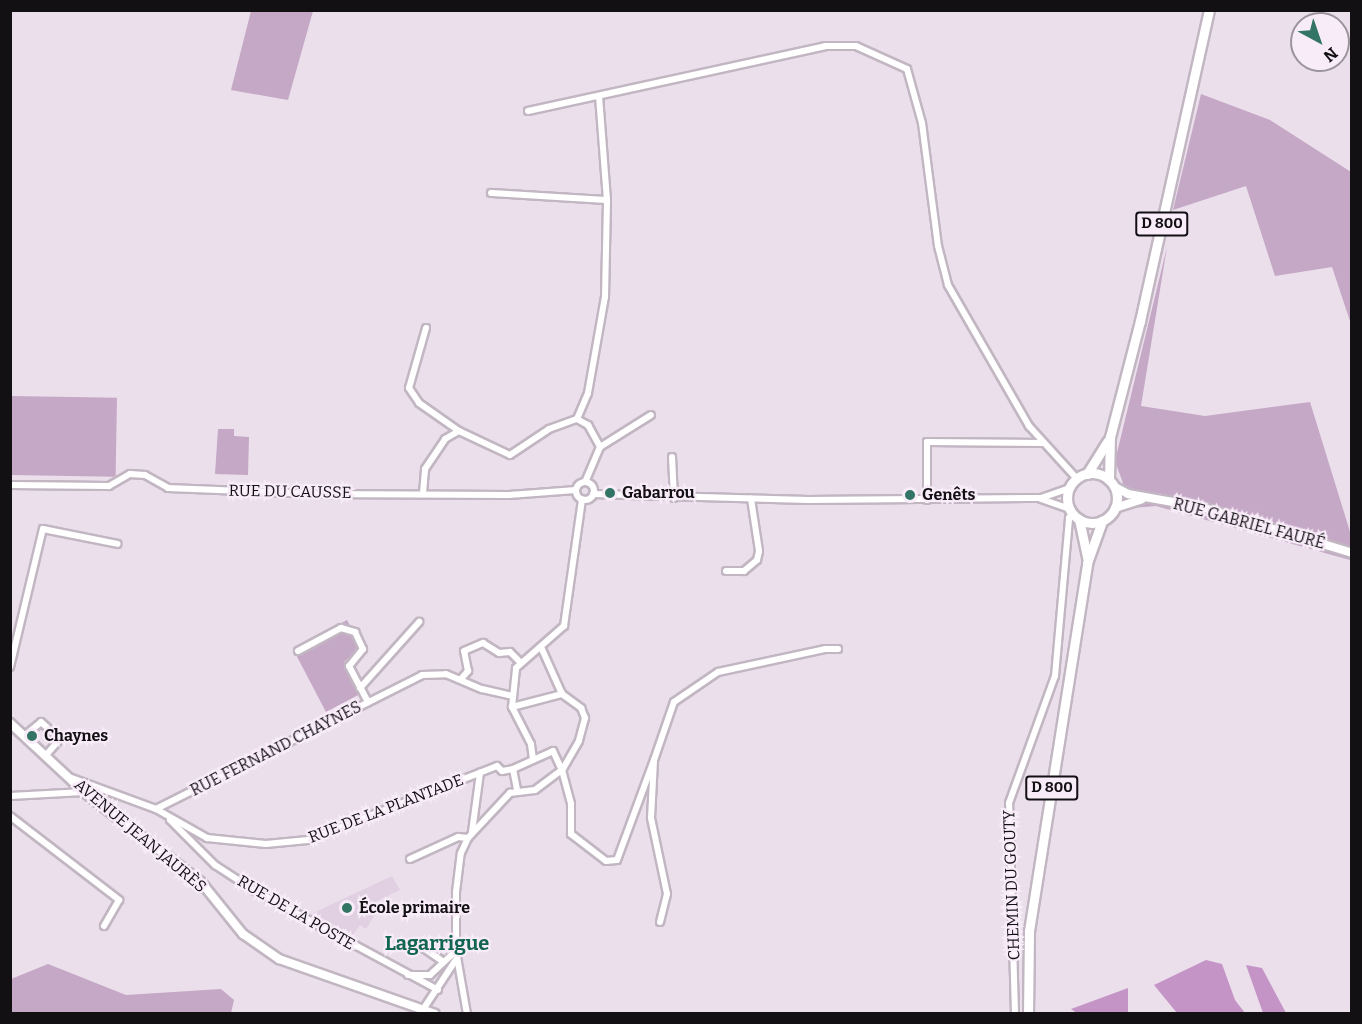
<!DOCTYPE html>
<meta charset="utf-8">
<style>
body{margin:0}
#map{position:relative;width:1362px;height:1024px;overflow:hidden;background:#ebdfeb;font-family:Bitter,serif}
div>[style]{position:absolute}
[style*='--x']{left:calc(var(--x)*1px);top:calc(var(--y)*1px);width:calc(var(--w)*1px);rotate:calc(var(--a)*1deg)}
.built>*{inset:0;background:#e1d0e2}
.green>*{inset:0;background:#c5a7c6;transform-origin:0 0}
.forest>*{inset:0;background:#c594c7}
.roads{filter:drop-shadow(2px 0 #c1b6c1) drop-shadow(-2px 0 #c1b6c1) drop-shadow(0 2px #c1b6c1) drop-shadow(0 -2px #c1b6c1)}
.minor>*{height:6px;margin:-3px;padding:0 3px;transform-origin:3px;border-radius:3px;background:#fff}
.minor>.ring{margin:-3px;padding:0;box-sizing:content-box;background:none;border:6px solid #fff;border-radius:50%}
.tertiary>*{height:8px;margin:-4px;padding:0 4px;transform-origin:4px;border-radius:4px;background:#fff}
.primary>*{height:9px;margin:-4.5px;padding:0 4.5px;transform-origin:4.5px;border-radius:4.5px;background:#fff}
.primary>.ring{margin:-4.5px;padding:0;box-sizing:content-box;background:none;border:9px solid #fff;border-radius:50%}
.dots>*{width:16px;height:16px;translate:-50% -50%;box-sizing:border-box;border:3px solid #f8ecf8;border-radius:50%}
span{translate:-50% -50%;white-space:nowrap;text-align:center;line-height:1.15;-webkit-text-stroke:4.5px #f8ecf8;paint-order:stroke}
.shield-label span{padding:2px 4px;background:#f8ecf8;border:2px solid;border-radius:4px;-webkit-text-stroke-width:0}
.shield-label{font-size:15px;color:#131014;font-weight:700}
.street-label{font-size:16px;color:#131014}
.poi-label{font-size:16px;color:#131014;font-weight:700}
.left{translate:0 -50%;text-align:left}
.quarter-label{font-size:20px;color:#126453;font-weight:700}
.frame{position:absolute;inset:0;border:12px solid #131014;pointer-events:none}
.north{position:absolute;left:1290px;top:12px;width:60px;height:60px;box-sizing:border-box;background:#f8ecf8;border:2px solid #9c949d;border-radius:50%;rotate:140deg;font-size:16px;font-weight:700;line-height:24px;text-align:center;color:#131014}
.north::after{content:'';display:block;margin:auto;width:21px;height:27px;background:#337564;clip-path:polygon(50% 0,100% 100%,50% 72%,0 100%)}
</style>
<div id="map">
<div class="built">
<div style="clip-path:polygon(392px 876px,400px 890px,373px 903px,367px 912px,374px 916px,366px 929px,360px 925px,353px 935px,313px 913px)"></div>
</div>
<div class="green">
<div style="clip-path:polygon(251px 11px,313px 11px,288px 100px,231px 90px)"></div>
<div style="clip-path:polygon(1201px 94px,1270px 120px,1351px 172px,1351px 324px,1332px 267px,1275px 276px,1246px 186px,1173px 210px)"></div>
<div style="clip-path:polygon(1167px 247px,1141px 406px,1205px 416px,1310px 402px,1351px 535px,1350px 560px,1156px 506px,1132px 508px,1115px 461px)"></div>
<div style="left:11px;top:396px;width:106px;height:79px;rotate:1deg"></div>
<div style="clip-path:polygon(218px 429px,234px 429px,234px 436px,249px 437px,248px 475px,215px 474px)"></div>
<div style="clip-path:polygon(347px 620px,361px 647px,344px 662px,360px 694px,326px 712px,293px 649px)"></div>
<div style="clip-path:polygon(48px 964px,126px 995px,221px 989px,234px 1000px,231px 1013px,11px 1013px,11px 979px)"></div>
</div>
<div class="forest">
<div style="clip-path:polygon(1206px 960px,1222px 964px,1235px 1000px,1245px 1013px,1177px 1013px,1154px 985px)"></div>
<div style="clip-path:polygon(1246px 965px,1262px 968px,1286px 1013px,1263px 1013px)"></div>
<div style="clip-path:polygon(1128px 988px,1128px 1013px,1077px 1013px,1071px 1009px)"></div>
</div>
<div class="roads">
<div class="minor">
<div style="--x:528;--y:111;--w:304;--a:-12.3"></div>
<div style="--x:825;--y:46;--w:31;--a:0"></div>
<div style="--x:856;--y:46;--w:56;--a:24.3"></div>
<div style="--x:907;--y:69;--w:56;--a:74.5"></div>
<div style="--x:922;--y:123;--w:124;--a:82.6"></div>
<div style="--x:938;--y:246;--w:40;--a:75.6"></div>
<div style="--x:948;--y:285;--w:163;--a:60.1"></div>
<div style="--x:1029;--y:426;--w:72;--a:47.8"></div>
<div style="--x:491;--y:193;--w:116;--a:3.5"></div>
<div style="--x:426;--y:328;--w:62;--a:105.8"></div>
<div style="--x:409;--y:388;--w:18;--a:56"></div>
<div style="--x:419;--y:403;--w:49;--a:35"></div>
<div style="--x:577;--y:419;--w:28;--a:-67"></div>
<div style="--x:588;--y:393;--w:97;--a:-80"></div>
<div style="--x:605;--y:297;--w:97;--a:-88.8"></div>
<div style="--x:607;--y:200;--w:104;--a:-94.4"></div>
<div style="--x:600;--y:447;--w:60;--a:-32.1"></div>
<div style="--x:672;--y:457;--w:41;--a:87.2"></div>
<div class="ring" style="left:576px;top:482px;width:12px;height:12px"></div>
<div style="--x:10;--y:485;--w:99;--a:0.6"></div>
<div style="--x:109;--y:486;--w:24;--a:-30"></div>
<div style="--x:130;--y:474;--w:15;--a:4"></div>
<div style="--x:145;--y:475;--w:26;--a:29"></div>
<div style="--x:168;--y:488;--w:149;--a:2.3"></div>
<div style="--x:317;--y:494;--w:192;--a:0.3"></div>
<div style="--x:509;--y:495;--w:67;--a:-4.3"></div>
<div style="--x:423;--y:493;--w:24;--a:-85"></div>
<div style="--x:425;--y:469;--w:36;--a:-56"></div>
<div style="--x:445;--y:439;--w:16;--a:-30"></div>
<div style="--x:459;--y:431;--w:56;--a:25.2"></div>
<div style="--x:510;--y:455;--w:47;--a:-33.7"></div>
<div style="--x:549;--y:429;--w:30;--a:-20"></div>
<div style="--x:577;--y:419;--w:13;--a:29"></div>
<div style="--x:588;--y:425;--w:25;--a:61"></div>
<div style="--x:600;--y:447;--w:38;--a:113"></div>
<div style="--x:593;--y:494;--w:215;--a:1.6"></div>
<div style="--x:808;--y:500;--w:233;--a:-0.5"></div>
<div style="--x:1041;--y:498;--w:31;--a:-19"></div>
<div style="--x:1041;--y:499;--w:31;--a:19"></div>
<div style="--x:927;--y:500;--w:58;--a:-90"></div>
<div style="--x:927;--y:442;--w:116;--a:0.5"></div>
<div style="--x:726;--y:571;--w:18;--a:0"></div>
<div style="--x:744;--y:571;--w:17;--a:-40"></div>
<div style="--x:757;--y:560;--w:9;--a:-77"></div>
<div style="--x:759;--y:551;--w:53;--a:-98.7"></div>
<div style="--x:541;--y:647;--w:51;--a:65.9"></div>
<div style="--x:298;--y:651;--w:49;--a:-28.1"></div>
<div style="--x:341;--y:628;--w:15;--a:16"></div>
<div style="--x:355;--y:632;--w:19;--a:65"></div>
<div style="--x:363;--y:649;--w:22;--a:129"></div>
<div style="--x:349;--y:666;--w:41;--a:62.2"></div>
<div style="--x:10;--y:667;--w:142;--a:-76.6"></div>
<div style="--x:43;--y:529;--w:76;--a:11.3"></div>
<div style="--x:461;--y:679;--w:11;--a:-49"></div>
<div style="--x:468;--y:671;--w:20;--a:-101"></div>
<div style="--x:464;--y:651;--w:21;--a:-23"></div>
<div style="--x:483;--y:643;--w:19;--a:32"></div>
<div style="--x:499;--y:653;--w:11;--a:-5"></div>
<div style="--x:510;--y:652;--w:14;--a:45"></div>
<div style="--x:360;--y:688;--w:89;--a:-48.2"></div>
<div style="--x:562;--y:694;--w:24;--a:36"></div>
<div style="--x:581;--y:708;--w:11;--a:68"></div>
<div style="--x:585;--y:718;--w:24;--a:105"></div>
<div style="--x:579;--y:741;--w:34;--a:120"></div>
<div style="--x:512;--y:707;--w:52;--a:-14.6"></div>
<div style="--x:24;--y:736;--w:22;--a:-39"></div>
<div style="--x:41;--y:722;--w:25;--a:42"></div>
<div style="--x:60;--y:739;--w:23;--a:131"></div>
<div style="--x:533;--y:759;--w:15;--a:-98"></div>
<div style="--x:531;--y:744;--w:42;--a:-117.2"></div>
<div style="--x:512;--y:707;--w:39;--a:-84"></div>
<div style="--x:516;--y:668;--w:64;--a:-41.2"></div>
<div style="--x:564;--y:626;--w:128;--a:-81.9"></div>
<div style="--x:513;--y:769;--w:20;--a:79"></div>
<div style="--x:69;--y:777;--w:93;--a:20.2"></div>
<div style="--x:156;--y:809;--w:298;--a:-26.7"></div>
<div style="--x:422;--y:675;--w:24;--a:-2"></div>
<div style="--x:446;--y:674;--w:39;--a:23"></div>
<div style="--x:482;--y:689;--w:32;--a:13"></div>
<div style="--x:10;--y:796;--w:74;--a:-3.1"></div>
<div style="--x:156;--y:809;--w:59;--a:29.6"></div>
<div style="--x:207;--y:838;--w:59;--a:5.8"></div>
<div style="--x:266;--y:844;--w:42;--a:-5.4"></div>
<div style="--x:308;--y:840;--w:203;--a:-21.4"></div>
<div style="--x:497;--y:766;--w:7;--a:45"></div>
<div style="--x:502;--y:771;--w:11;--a:-10"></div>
<div style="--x:513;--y:769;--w:44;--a:-24.2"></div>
<div style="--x:553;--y:751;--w:21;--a:65"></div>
<div style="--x:10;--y:816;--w:138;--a:37.6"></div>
<div style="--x:119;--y:900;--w:30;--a:120"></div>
<div style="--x:170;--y:820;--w:64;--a:45"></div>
<div style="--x:215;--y:865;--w:48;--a:33"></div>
<div style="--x:255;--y:891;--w:208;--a:28.4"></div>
<div style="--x:472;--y:832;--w:60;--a:-82.3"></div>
<div style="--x:410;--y:859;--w:53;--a:-24.6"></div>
<div style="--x:458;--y:837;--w:10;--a:6"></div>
<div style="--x:660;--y:922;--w:29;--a:-76"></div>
<div style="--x:667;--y:894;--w:78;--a:-101.9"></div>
<div style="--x:651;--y:818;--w:58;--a:-87"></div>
<div style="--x:654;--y:760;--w:61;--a:-71"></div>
<div style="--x:674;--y:702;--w:53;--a:-34.3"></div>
<div style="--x:718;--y:672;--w:109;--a:-12.1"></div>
<div style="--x:825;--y:649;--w:13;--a:0"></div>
<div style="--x:426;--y:946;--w:3;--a:108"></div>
<div style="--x:425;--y:949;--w:21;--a:35"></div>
<div style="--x:408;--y:975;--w:22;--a:0"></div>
<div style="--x:430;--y:975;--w:35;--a:-43"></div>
<div style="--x:420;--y:1014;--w:67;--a:-56.5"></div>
<div style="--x:467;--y:1014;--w:64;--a:-99.9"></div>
<div style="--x:456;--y:951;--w:59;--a:-90"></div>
<div style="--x:456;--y:892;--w:39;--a:-83"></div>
<div style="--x:461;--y:853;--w:17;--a:-65"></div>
<div style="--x:468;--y:838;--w:62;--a:-47"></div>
<div style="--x:510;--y:793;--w:25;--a:-7"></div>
<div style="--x:535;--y:790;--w:34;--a:-37"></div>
<div style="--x:562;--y:770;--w:35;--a:75"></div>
<div style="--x:571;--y:804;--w:30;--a:90"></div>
<div style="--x:571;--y:834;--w:44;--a:37.6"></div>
<div style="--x:606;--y:861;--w:11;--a:-5"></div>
<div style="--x:617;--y:860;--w:107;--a:-69.7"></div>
<div style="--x:1015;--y:1014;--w:211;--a:-91.6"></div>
<div style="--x:1009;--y:803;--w:135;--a:-70.1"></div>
<div style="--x:1055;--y:676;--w:159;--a:-84.9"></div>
<div style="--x:1069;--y:518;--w:6;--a:-45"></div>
</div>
<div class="tertiary">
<div style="--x:1115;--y:487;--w:15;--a:28"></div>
<div style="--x:1128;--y:494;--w:74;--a:10.1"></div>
<div style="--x:1201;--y:507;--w:158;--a:16.9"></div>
<div style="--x:1115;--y:508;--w:28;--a:-18"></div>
<div style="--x:10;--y:723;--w:101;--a:43"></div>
<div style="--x:84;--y:792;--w:148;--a:37.6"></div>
<div style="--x:201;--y:882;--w:67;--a:51.1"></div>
<div style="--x:243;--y:934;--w:44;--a:34.8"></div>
<div style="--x:279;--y:959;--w:165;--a:19.4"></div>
</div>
<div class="primary">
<div class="ring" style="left:1067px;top:473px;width:41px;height:41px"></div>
<div style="--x:1087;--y:474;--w:39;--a:-58"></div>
<div style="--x:1109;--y:480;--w:43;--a:-88.7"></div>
<div style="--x:1110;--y:437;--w:120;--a:-75.5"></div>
<div style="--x:1140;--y:321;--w:319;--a:-77.5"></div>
<div style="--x:1079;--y:519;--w:40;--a:78"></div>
<div style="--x:1028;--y:1014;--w:83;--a:-89.3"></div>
<div style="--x:1029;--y:931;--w:373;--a:-81"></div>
<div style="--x:1087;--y:563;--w:45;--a:-70.3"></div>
</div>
</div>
<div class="dots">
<div style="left:610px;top:493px;background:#337564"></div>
<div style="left:910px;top:495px;background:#337564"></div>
<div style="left:32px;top:736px;background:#337564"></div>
<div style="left:347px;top:908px;background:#337564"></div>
</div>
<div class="shield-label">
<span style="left:1162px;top:224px">D 800</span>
<span style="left:1052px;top:788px">D 800</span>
</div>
<div class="street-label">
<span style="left:290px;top:492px;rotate:1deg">RUE DU CAUSSE</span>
<span style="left:1249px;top:524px;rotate:15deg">RUE GABRIEL FAURÉ</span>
<span style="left:276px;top:749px;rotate:-27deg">RUE FERNAND CHAYNES</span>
<span style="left:386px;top:809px;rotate:-21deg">RUE DE LA PLANTADE</span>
<span style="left:140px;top:836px;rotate:40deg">AVENUE JEAN JAURÈS</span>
<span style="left:1012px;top:885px;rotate:-92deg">CHEMIN DU GOUTY</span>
<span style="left:296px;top:913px;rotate:30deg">RUE DE LA POSTE</span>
</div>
<div class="poi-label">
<span class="left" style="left:622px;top:493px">Gabarrou</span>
<span class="left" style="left:922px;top:495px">Genêts</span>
<span class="left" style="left:44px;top:736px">Chaynes</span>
<span class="left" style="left:359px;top:908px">École primaire</span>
</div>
<div class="quarter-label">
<span style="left:437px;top:943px">Lagarrigue</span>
</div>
<div class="frame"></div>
<div class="north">N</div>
</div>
